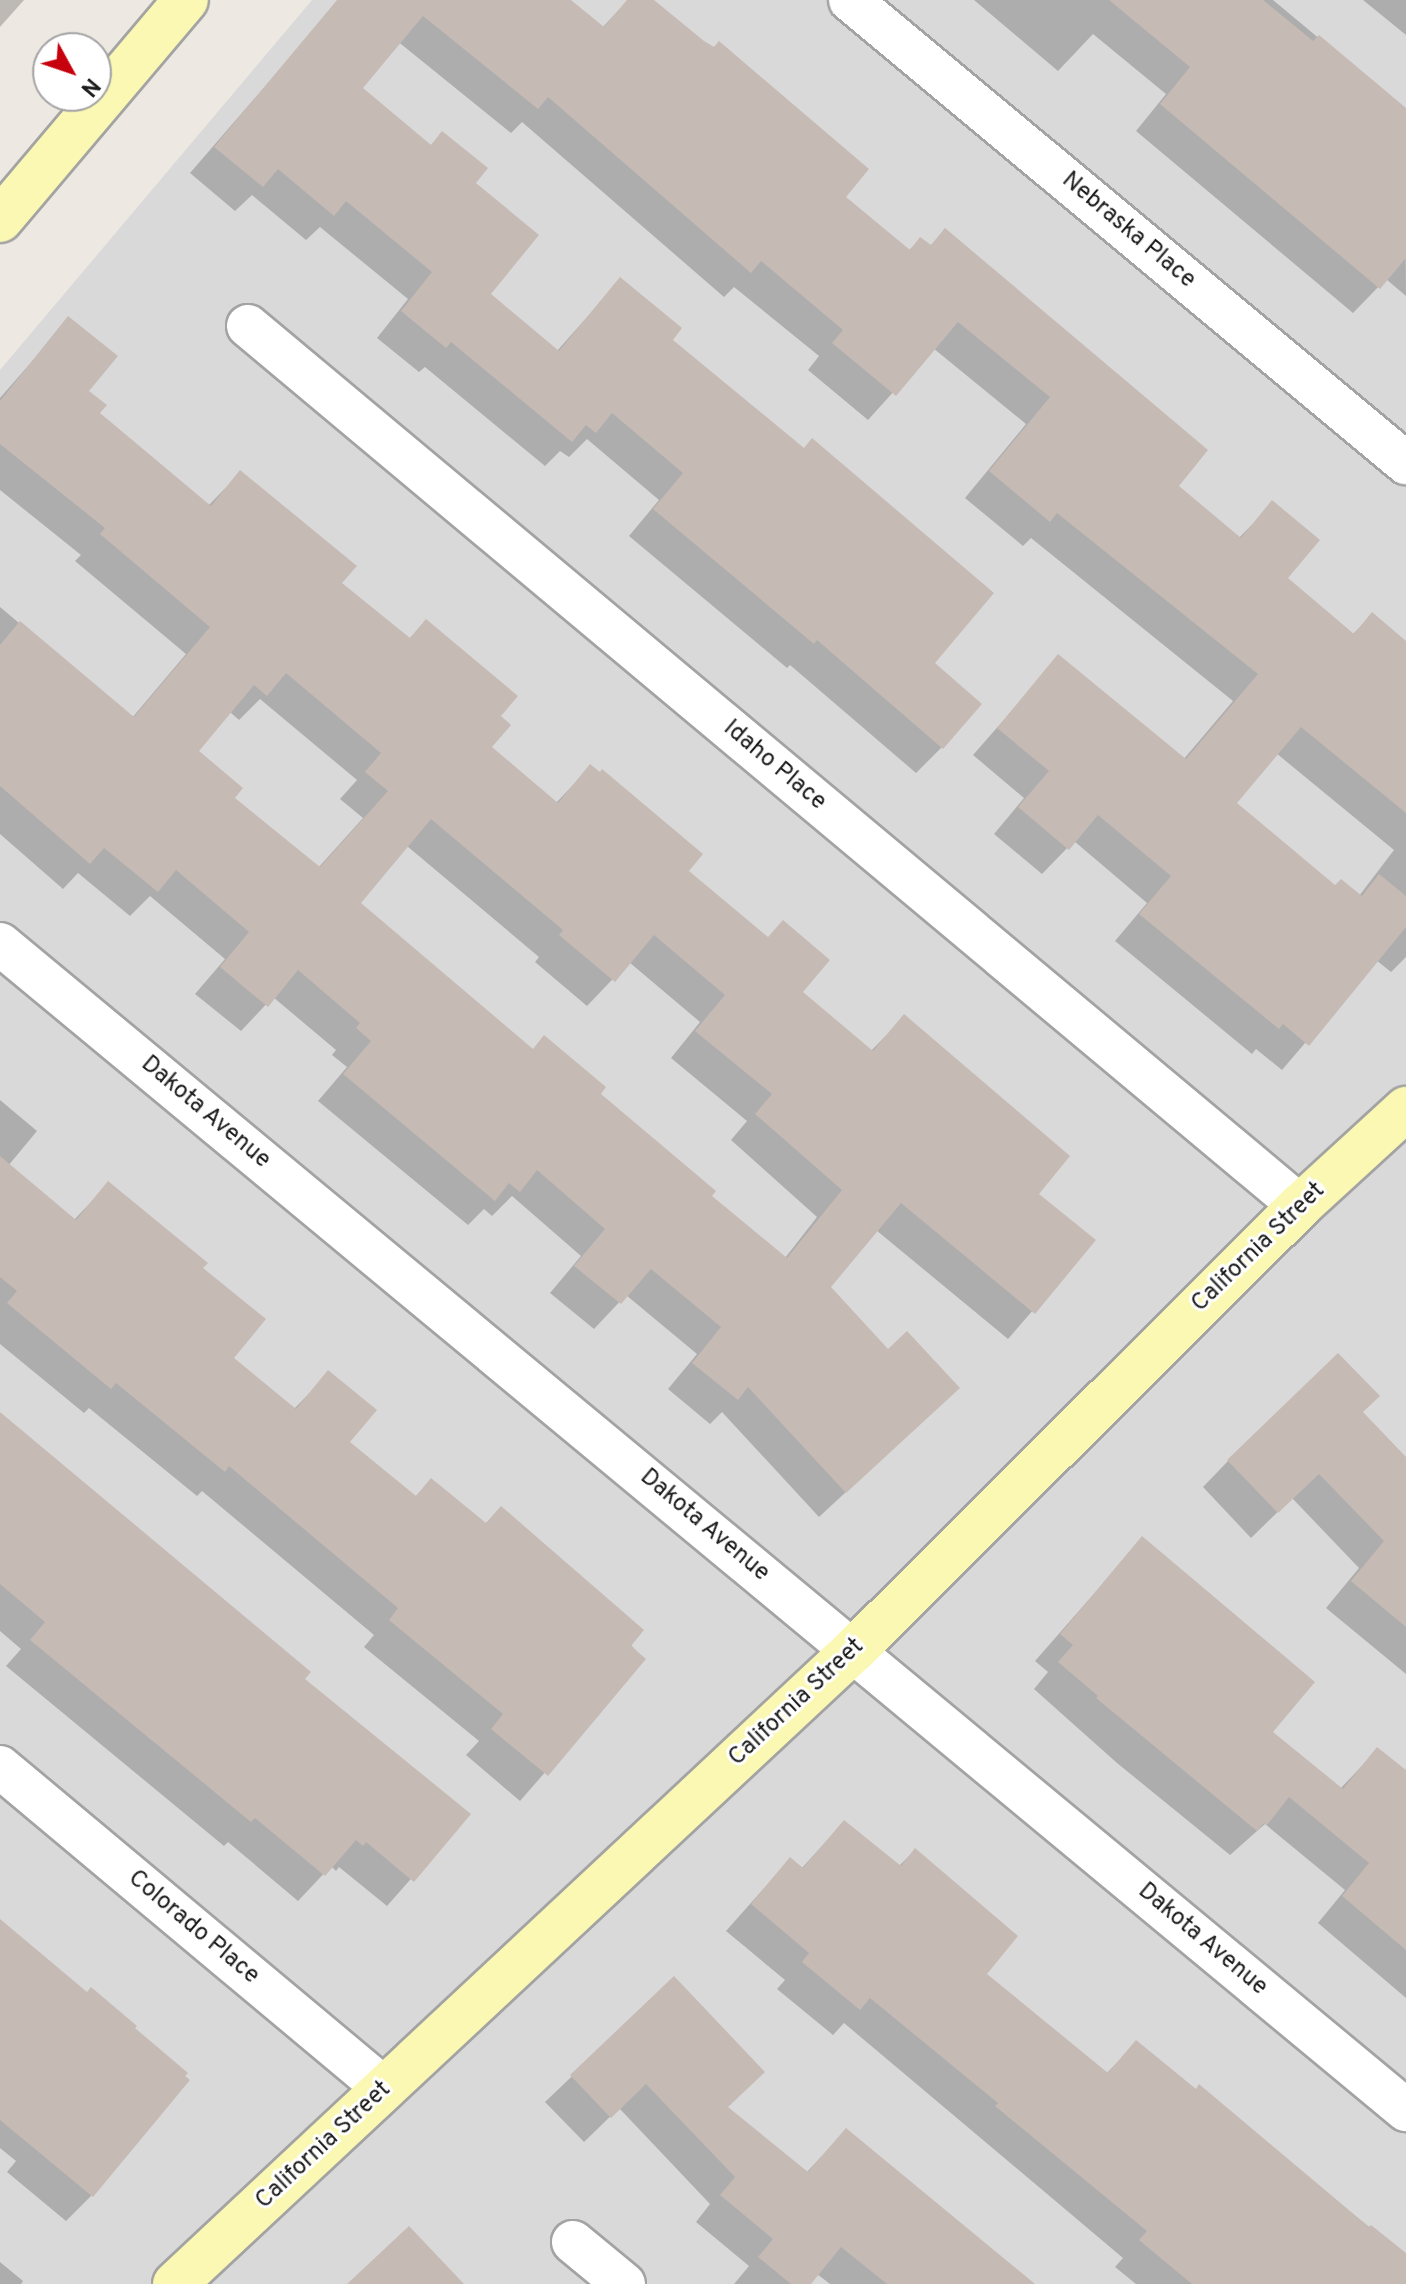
<!DOCTYPE html>
<style>
body{margin:0}
#map{position:relative;width:1406px;height:2284px;overflow:hidden;background:#ede8e1;font-family:Overpass,sans-serif}
div>[style]{position:absolute}
[style*='--x']{left:calc(var(--x)*1px);top:calc(var(--y)*1px);width:calc(var(--w)*1px);rotate:calc(var(--a)*1deg)}
.residential>*{inset:0;background:#dad9d9}
.shadow>*{inset:0;background:#0003}
.building>*{inset:0;background:#c5bab4}
.roads{filter:drop-shadow(2px 0 #a3a3a3) drop-shadow(-2px 0 #a3a3a3) drop-shadow(0 2px #a3a3a3) drop-shadow(0 -2px #a3a3a3)}
.street>*{height:42px;margin:-21px;padding:0 21px;transform-origin:21px;border-radius:21px;background:#fff}
.secondary>*{height:44px;margin:-22px;padding:0 22px;transform-origin:22px;border-radius:22px;background:#faf8b3}
span{translate:-50% -50%;white-space:nowrap;text-align:center;line-height:1.15;-webkit-text-stroke:6px #fff;paint-order:stroke}
.street-label{font-size:24px;color:#1c1c1c}
.north{position:absolute;left:32px;top:32px;width:80px;height:80px;box-sizing:border-box;background:#fff;border:2px solid #a4a4a4;border-radius:50%;rotate:130deg;font-size:22px;font-weight:700;line-height:32px;text-align:center;color:#1c1c1c}
.north::after{content:'';display:block;margin:auto;width:28px;height:36px;background:#c7000e;clip-path:polygon(50% 0,100% 100%,50% 72%,0 100%)}
</style>
<div id="map">
<div class="residential">
<div style="clip-path:polygon(312px 0,1406px 0,1406px 2284px,0 2284px,0 370px)"></div>
</div>
<div class="shadow">
<div style="clip-path:polygon(0 0,24px 0,0 27px)"></div>
<div style="clip-path:polygon(evenodd,395px 0,568px 0,602px 28px,628px 0,651px 0,843px 197px,908px 251px,921px 239px,930px 246px,945px 231px,1176px 487px,1238px 539px,1273px 503px,1285px 578px,1352px 635px,1372px 615px,1406px 643px,1406px 957px,1391px 972px,1376px 960px,1282px 1070px,1256px 1049px,1252px 1054px,1115px 941px,1147px 903px,1074px 841px,1042px 874px,994px 834px,1024px 798px,973px 755px,1059px 657px,1183px 760px,1233px 701px,1031px 538px,1023px 546px,965px 498px,1026px 424px,933px 348px,868px 420px,808px 370px,819px 356px,734px 287px,724px 297px,522px 122px,511px 133px,375px 23px,395px 0,1276px 753px,1394px 850px,1359px 896px,1334px 888px,1234px 803px,1276px 753px)"></div>
<div style="clip-path:polygon(974px 0,1273px 0,1405px 110px,1406px 296px,1386px 279px,1353px 313px,1136px 131px,1166px 94px,1093px 34px,1058px 71px)"></div>
<div style="clip-path:polygon(1363px 0,1406px 0,1406px 35px)"></div>
<div style="clip-path:polygon(333px 8px,360px 88px,429px 147px,443px 133px,473px 183px,488px 294px,557px 351px,620px 280px,932px 664px,942px 747px,916px 773px,790px 665px,787px 668px,629px 536px,659px 500px,587px 439px,569px 457px,560px 451px,545px 466px,425px 367px,419px 372px,377px 338px,408px 299px,320px 227px,306px 240px,252px 195px,235px 211px,190px 173px)"></div>
<div style="clip-path:polygon(evenodd,69px 319px,86px 391px,98px 413px,208px 506px,240px 473px,340px 583px,408px 640px,426px 621px,498px 716px,489px 747px,556px 803px,590px 767px,800px 993px,870px 1052px,904px 1017px,1036px 1194px,1093px 1241px,1008px 1339px,876px 1230px,828px 1287px,931px 1413px,819px 1517px,722px 1412px,710px 1424px,668px 1389px,697px 1354px,626px 1295px,594px 1329px,550px 1293px,581px 1256px,512px 1196px,492px 1216px,484px 1209px,468px 1225px,318px 1101px,347px 1067px,332px 1055px,336px 1050px,273px 997px,241px 1031px,195px 994px,225px 959px,150px 896px,130px 916px,78px 873px,63px 889px,0 834px,0 607px,132px 718px,186px 654px,75px 561px,81px 555px,0 490px,0 398px,69px 319px,260px 699px,357px 780px,340px 799px,363px 818px,318px 868px,232px 799px,196px 752px,230px 712px,239px 720px,260px 699px,69px 319px,407px 846px,539px 957px,535px 962px,587px 1006px,629px 962px,700px 1022px,671px 1058px,747px 1121px,731px 1140px,817px 1217px,785px 1258px,709px 1196px,598px 1094px,532px 1050px,359px 903px,407px 846px)"></div>
<div style="clip-path:polygon(0 1100px,37px 1131px,8px 1166px,73px 1221px,108px 1184px,200px 1268px,232px 1358px,293px 1410px,329px 1373px,347px 1442px,414px 1498px,431px 1481px,484px 1525px,501px 1508px,644px 1659px,520px 1801px,466px 1755px,479px 1741px,364px 1647px,374px 1635px,202px 1491px,197px 1496px,89px 1408px,84px 1413px,0 1344px)"></div>
<div style="clip-path:polygon(1360px 1413px,1406px 1460px,1406px 1674px,1326px 1608px,1359px 1568px,1292px 1498px,1251px 1538px,1203px 1487px,1228px 1461px)"></div>
<div style="clip-path:polygon(0 1414px,303px 1679px,468px 1814px,387px 1906px,339px 1867px,336px 1871px,331px 1866px,298px 1901px,228px 1842px,224px 1846px,6px 1666px,21px 1649px,0 1631px)"></div>
<div style="clip-path:polygon(1142px 1539px,1270px 1732px,1340px 1789px,1378px 1749px,1406px 1773px,1406px 1998px,1318px 1923px,1345px 1890px,1265px 1824px,1230px 1855px,1117px 1763px,1034px 1689px,1048px 1672px,1035px 1661px)"></div>
<div style="clip-path:polygon(844px 1822px,898px 1867px,915px 1850px,984px 1974px,1106px 2074px,1136px 2043px,1406px 2256px,1406px 2284px,1136px 2284px,1115px 2267px,1123px 2258px,844px 2023px,833px 2035px,777px 1989px,785px 1980px,726px 1931px,790px 1859px,801px 1869px)"></div>
<div style="clip-path:polygon(0 1922px,92px 2195px,66px 2221px,7px 2172px,16px 2161px,0 2148px)"></div>
<div style="clip-path:polygon(674px 1979px,726px 2108px,806px 2173px,846px 2130px,1032px 2284px,830px 2284px,817px 2274px,808px 2284px,734px 2284px,749px 2266px,696px 2222px,710px 2204px,619px 2108px,584px 2142px,545px 2102px)"></div>
<div style="clip-path:polygon(0 2262px,23px 2281px,21px 2284px,0 2284px)"></div>
</div>
<div class="building">
<div style="clip-path:polygon(337px 0,571px 0,604px 27px,627px 0,654px 0,704px 41px,714px 47px,719px 41px,869px 169px,846px 197px,910px 250px,920px 237px,931px 245px,945px 228px,1208px 450px,1179px 486px,1241px 538px,1272px 500px,1320px 540px,1288px 578px,1354px 634px,1372px 612px,1406px 641px,1406px 813px,1301px 727px,1237px 803px,1335px 885px,1341px 879px,1362px 896px,1379px 874px,1406px 896px,1406px 927px,1309px 1046px,1283px 1024px,1279px 1029px,1139px 914px,1171px 876px,1098px 815px,1069px 850px,1018px 807px,1049px 771px,997px 728px,1058px 654px,1186px 759px,1258px 674px,1057px 513px,1050px 522px,989px 471px,1050px 397px,958px 322px,896px 396px,832px 343px,843px 330px,761px 261px,751px 273px,548px 97px,538px 109px,423px 16px,363px 88px,431px 145px,442px 131px,488px 168px,476px 183px,539px 235px,491px 294px,559px 351px,620px 277px,682px 328px,673px 340px,804px 448px,812px 438px,994px 593px,935px 663px,982px 704px,943px 749px,817px 640px,814px 644px,653px 509px,683px 473px,612px 413px,596px 433px,586px 425px,572px 442px,451px 342px,446px 348px,401px 311px,432px 272px,346px 201px,334px 216px,278px 169px,263px 187px,214px 147px)"></div>
<div style="clip-path:polygon(1109px 0,1263px 0,1313px 41px,1319px 35px,1406px 108px,1406px 258px,1380px 289px,1160px 104px,1190px 67px)"></div>
<div style="clip-path:polygon(evenodd,68px 316px,118px 356px,89px 391px,107px 405px,100px 413px,211px 506px,240px 470px,357px 566px,342px 583px,410px 638px,426px 619px,518px 696px,501px 716px,511px 725px,492px 747px,558px 803px,590px 764px,600px 772px,602px 769px,703px 854px,689px 871px,768px 937px,783px 920px,830px 960px,803px 992px,873px 1051px,904px 1014px,1070px 1156px,1039px 1194px,1096px 1240px,1035px 1314px,901px 1203px,831px 1287px,888px 1349px,907px 1331px,960px 1388px,846px 1493px,748px 1387px,738px 1400px,692px 1363px,721px 1327px,651px 1269px,621px 1304px,574px 1266px,605px 1229px,537px 1170px,520px 1192px,509px 1183px,495px 1201px,343px 1074px,371px 1041px,356px 1028px,360px 1023px,298px 970px,268px 1007px,220px 967px,249px 932px,176px 870px,158px 892px,104px 848px,90px 864px,0 786px,0 645px,20px 621px,134px 717px,210px 627px,100px 534px,105px 528px,0 444px,0 401px,68px 316px,286px 673px,381px 753px,365px 772px,388px 791px,320px 867px,235px 798px,243px 788px,199px 751px,254px 685px,267px 696px,286px 673px,68px 316px,431px 819px,563px 930px,559px 935px,615px 982px,654px 935px,725px 995px,695px 1031px,772px 1094px,755px 1114px,842px 1190px,787px 1258px,712px 1196px,716px 1191px,601px 1094px,606px 1087px,544px 1035px,533px 1049px,361px 903px,431px 819px)"></div>
<div style="clip-path:polygon(0 1156px,76px 1220px,108px 1181px,208px 1263px,203px 1268px,266px 1319px,234px 1358px,296px 1409px,328px 1370px,377px 1410px,350px 1442px,416px 1496px,431px 1478px,486px 1523px,501px 1506px,644px 1630px,631px 1646px,646px 1659px,548px 1776px,491px 1729px,503px 1714px,389px 1620px,398px 1608px,229px 1466px,225px 1472px,116px 1383px,111px 1389px,7px 1303px,17px 1291px,0 1277px)"></div>
<div style="clip-path:polygon(1338px 1353px,1380px 1396px,1363px 1412px,1406px 1457px,1406px 1627px,1351px 1581px,1384px 1541px,1319px 1474px,1278px 1513px,1227px 1460px)"></div>
<div style="clip-path:polygon(0 1412px,311px 1672px,305px 1679px,471px 1814px,414px 1882px,366px 1842px,363px 1846px,356px 1840px,325px 1876px,255px 1818px,251px 1822px,30px 1640px,45px 1622px,0 1584px)"></div>
<div style="clip-path:polygon(1142px 1536px,1315px 1682px,1273px 1732px,1343px 1789px,1377px 1747px,1406px 1770px,1406px 1950px,1342px 1896px,1369px 1863px,1289px 1797px,1267px 1825px,1264px 1823px,1257px 1831px,1096px 1698px,1098px 1696px,1058px 1662px,1073px 1645px,1060px 1634px)"></div>
<div style="clip-path:polygon(844px 1820px,901px 1866px,915px 1848px,1018px 1936px,987px 1974px,1108px 2073px,1136px 2040px,1196px 2089px,1199px 2084px,1369px 2227px,1371px 2225px,1406px 2253px,1406px 2284px,1192px 2284px,1139px 2240px,1147px 2231px,995px 2106px,998px 2103px,870px 1998px,860px 2010px,802px 1962px,809px 1953px,751px 1904px,790px 1857px,803px 1868px)"></div>
<div style="clip-path:polygon(0 1919px,87px 1992px,91px 1987px,137px 2026px,135px 2028px,188px 2073px,185px 2076px,190px 2080px,93px 2197px,0 2120px)"></div>
<div style="clip-path:polygon(674px 1976px,765px 2072px,728px 2107px,808px 2172px,846px 2128px,1035px 2284px,887px 2284px,841px 2247px,811px 2284px,791px 2284px,758px 2257px,773px 2239px,720px 2195px,735px 2177px,646px 2084px,611px 2118px,570px 2075px)"></div>
<div style="clip-path:polygon(409px 2226px,464px 2284px,347px 2284px)"></div>
</div>
<div class="roads">
<div class="street">
<div style="--x:850;--y:0;--w:724;--a:39.79"></div>
<div style="--x:248;--y:326;--w:1372;--a:39.91"></div>
<div style="--x:0;--y:944;--w:1827;--a:39.67"></div>
<div style="--x:0;--y:1767;--w:502;--a:39.91"></div>
<div style="--x:573;--y:2242;--w:66;--a:39.5"></div>
</div>
<div class="secondary">
<div style="--x:0;--y:220;--w:288;--a:-49.8"></div>
<div style="--x:175;--y:2284;--w:929;--a:-43.04"></div>
<div style="--x:854;--y:1650;--w:629;--a:-44.87"></div>
<div style="--x:1300;--y:1206;--w:144;--a:-42.5"></div>
</div>
</div>
<div class="street-label">
<span style="left:1128px;top:231px;rotate:40deg">Nebraska Place</span>
<span style="left:774px;top:766px;rotate:40deg">Idaho Place</span>
<span style="left:205px;top:1113px;rotate:40deg">Dakota Avenue</span>
<span style="left:1259px;top:1248px;rotate:-44deg">California Street</span>
<span style="left:704px;top:1526px;rotate:40deg">Dakota Avenue</span>
<span style="left:797px;top:1703px;rotate:-43deg">California Street</span>
<span style="left:193px;top:1928px;rotate:40deg">Colorado Place</span>
<span style="left:1202px;top:1940px;rotate:40deg">Dakota Avenue</span>
<span style="left:324px;top:2146px;rotate:-43deg">California Street</span>
</div>
<div class="north">N</div>
</div>
